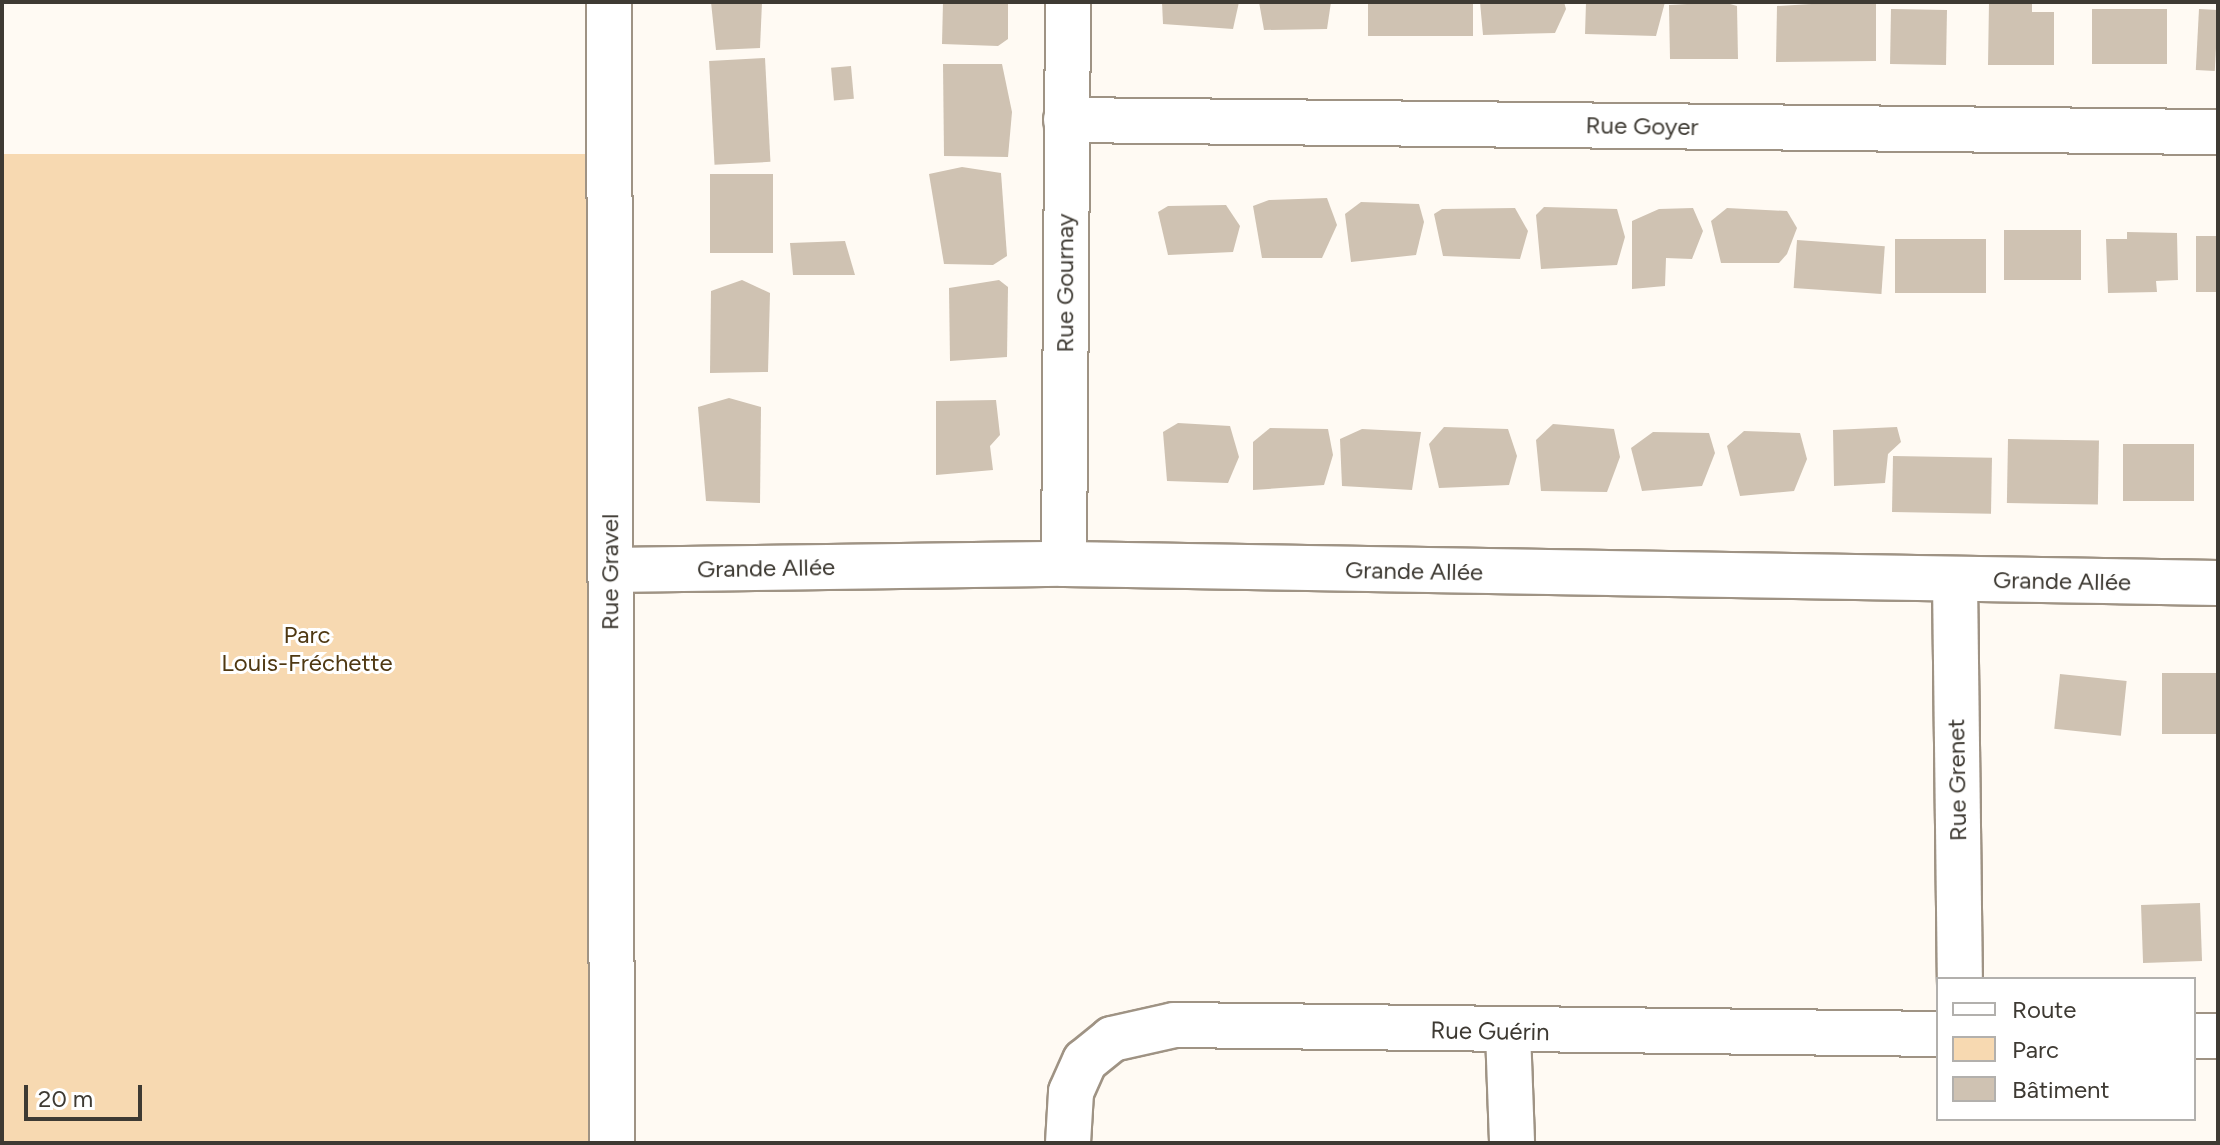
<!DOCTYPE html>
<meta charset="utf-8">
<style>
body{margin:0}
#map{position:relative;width:2220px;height:1145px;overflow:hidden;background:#fffaf3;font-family:Figtree,sans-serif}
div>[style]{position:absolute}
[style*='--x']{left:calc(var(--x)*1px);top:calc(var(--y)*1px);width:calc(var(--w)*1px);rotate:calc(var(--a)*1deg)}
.green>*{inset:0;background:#f7d9b1;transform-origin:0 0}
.building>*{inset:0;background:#cfc2b2;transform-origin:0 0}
.roads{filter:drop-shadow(2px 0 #9f9384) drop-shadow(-2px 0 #9f9384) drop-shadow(0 2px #9f9384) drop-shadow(0 -2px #9f9384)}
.minor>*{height:44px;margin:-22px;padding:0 22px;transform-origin:22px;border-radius:22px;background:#fff}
span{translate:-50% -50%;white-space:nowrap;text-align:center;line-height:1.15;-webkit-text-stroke:6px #fff;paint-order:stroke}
.street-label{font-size:24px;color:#3e3a33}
.park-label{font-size:24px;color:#4f3812}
.frame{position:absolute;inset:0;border:4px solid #3e3a33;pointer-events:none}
.legend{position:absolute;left:1936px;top:977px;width:260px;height:144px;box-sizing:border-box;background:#fff;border:2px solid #b2b0ad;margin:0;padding:10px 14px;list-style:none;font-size:24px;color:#3e3a33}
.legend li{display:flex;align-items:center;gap:16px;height:40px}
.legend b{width:40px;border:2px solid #b2b0ad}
.scale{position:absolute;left:24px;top:1085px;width:118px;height:36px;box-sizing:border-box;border:4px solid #3e3a33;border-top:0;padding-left:10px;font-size:24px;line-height:28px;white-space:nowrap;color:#3e3a33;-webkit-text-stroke:6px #fff;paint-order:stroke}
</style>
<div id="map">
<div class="green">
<div style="left:609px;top:154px;width:989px;height:607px;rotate:90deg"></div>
</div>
<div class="building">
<div style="clip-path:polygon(711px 2px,762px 2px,760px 48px,716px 50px)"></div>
<div style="clip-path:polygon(943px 2px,1008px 2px,1008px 39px,998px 46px,942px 44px)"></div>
<div style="clip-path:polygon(1162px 2px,1239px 2px,1233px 29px,1163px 24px)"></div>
<div style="clip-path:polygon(1259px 2px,1331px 2px,1327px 29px,1264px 30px)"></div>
<div style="left:1368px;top:2px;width:105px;height:34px"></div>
<div style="clip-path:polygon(1480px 2px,1564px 2px,1566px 9px,1555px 33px,1483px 35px)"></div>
<div style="clip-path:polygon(1586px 2px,1665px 2px,1656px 36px,1585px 34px)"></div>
<div style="clip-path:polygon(1723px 2px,1737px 6px,1738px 59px,1670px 59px,1669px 5px)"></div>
<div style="clip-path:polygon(1845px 2px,1876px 2px,1876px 61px,1776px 62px,1777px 6px)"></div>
<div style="clip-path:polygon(1989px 2px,2032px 2px,2032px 12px,2054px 12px,2054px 65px,1988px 65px)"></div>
<div style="left:1891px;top:9px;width:56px;height:55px;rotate:1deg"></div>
<div style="left:2092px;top:9px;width:75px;height:55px"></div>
<div style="left:2199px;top:9px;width:19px;height:61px;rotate:3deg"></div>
<div style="left:765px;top:58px;width:104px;height:56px;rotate:87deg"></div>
<div style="clip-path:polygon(943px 64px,1002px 64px,1012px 112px,1008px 157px,944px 156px)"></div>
<div style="left:851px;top:66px;width:33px;height:20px;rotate:85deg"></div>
<div style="clip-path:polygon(962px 167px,1001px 173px,1007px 256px,993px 265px,944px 264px,929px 174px)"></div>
<div style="left:773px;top:174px;width:79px;height:63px;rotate:90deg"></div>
<div style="clip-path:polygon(1327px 198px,1337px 225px,1322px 258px,1262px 258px,1253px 206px,1269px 200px)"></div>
<div style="clip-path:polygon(1361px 202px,1419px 204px,1424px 222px,1416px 255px,1351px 262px,1345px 214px)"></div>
<div style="clip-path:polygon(1226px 205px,1240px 226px,1233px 252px,1168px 255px,1158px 212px,1168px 206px)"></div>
<div style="clip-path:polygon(1544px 207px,1617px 209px,1625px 237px,1617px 265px,1541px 269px,1536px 215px)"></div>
<div style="clip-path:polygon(1515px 208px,1528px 231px,1520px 259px,1443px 256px,1434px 214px,1442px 209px)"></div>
<div style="clip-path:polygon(1693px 208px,1703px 231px,1692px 259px,1666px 258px,1665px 286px,1632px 289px,1632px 221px,1659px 209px)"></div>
<div style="clip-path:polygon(1727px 208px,1787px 211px,1797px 228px,1787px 254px,1779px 263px,1721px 263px,1711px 221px)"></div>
<div style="left:2004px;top:230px;width:77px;height:50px"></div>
<div style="clip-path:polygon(2127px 232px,2177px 233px,2178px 280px,2156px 281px,2157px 292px,2108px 293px,2106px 239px,2127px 239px)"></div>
<div style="left:2196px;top:236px;width:22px;height:56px"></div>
<div style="left:1986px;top:239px;width:54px;height:91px;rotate:90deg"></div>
<div style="left:1797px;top:240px;width:88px;height:48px;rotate:4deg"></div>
<div style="clip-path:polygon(845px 241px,855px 275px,793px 275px,790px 243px)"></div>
<div style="clip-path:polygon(742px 280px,770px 293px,768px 372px,710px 373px,711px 291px)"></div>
<div style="clip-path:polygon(999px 280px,1008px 287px,1007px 357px,950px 361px,949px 288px)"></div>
<div style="clip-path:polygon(729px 398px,761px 407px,760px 503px,706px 501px,698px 407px)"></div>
<div style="clip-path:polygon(996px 400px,1000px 435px,990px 446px,993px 470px,936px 475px,936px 401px)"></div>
<div style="clip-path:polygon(1178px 423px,1230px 426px,1239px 457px,1228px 483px,1167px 481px,1163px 432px)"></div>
<div style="clip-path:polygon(1553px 424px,1614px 429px,1620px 457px,1607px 492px,1541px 491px,1536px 440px)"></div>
<div style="clip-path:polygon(1444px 427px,1508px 429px,1517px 456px,1509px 485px,1439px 488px,1429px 444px)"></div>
<div style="clip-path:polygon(1897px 427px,1901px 442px,1888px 454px,1885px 483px,1834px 486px,1833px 430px)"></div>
<div style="clip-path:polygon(1270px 428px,1328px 429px,1333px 455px,1324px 485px,1253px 490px,1253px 442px)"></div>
<div style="clip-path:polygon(1362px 429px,1421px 432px,1412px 490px,1342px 486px,1340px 439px)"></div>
<div style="clip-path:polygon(1744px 431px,1800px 433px,1807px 459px,1794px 491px,1740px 496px,1727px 446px)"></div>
<div style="clip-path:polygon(1653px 432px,1709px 433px,1715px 453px,1702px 486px,1642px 491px,1631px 448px)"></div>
<div style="left:2008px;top:439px;width:91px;height:64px;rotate:1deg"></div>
<div style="left:2123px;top:444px;width:71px;height:57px"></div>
<div style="left:1893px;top:456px;width:99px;height:56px;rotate:1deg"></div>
<div style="left:2218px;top:673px;width:61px;height:56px;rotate:90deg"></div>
<div style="left:2060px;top:674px;width:67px;height:55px;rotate:6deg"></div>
<div style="left:2200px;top:903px;width:58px;height:59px;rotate:88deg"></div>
</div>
<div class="roads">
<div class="minor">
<div style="--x:609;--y:2;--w:1141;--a:89.85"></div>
<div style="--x:1066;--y:120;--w:1152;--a:0.6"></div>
<div style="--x:1064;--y:564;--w:562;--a:-89.59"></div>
<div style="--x:610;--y:570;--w:454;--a:-0.8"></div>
<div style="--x:1064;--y:564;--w:1154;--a:0.94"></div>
<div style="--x:1955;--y:580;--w:399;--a:89.3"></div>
<div style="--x:1508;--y:1032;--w:111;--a:87.9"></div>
<div style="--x:2194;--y:1036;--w:24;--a:0"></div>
<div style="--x:1068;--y:1143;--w:51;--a:-86.6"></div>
<div style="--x:1071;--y:1092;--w:34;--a:-66"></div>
<div style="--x:1085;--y:1061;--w:35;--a:-39"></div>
<div style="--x:1112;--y:1039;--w:64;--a:-12.7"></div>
<div style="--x:1174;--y:1025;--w:764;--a:0.67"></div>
</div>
</div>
<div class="street-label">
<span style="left:1642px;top:126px;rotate:1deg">Rue Goyer</span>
<span style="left:1065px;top:283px;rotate:-90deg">Rue Gournay</span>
<span style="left:766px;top:568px;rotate:-1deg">Grande Allée</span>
<span style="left:1414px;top:571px;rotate:1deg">Grande Allée</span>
<span style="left:610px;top:572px;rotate:-90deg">Rue Gravel</span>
<span style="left:2062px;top:581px;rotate:1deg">Grande Allée</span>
<span style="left:1957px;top:780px;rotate:-91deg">Rue Grenet</span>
<span style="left:1490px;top:1031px;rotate:1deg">Rue Guérin</span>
</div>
<div class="park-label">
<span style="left:307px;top:649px">Parc<br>Louis-Fréchette</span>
</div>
<div class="frame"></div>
<ul class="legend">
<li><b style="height:10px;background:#fff"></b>Route</li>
<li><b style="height:22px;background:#f7d9b1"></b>Parc</li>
<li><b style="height:22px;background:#cfc2b2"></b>Bâtiment</li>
</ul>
<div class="scale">20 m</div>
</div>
